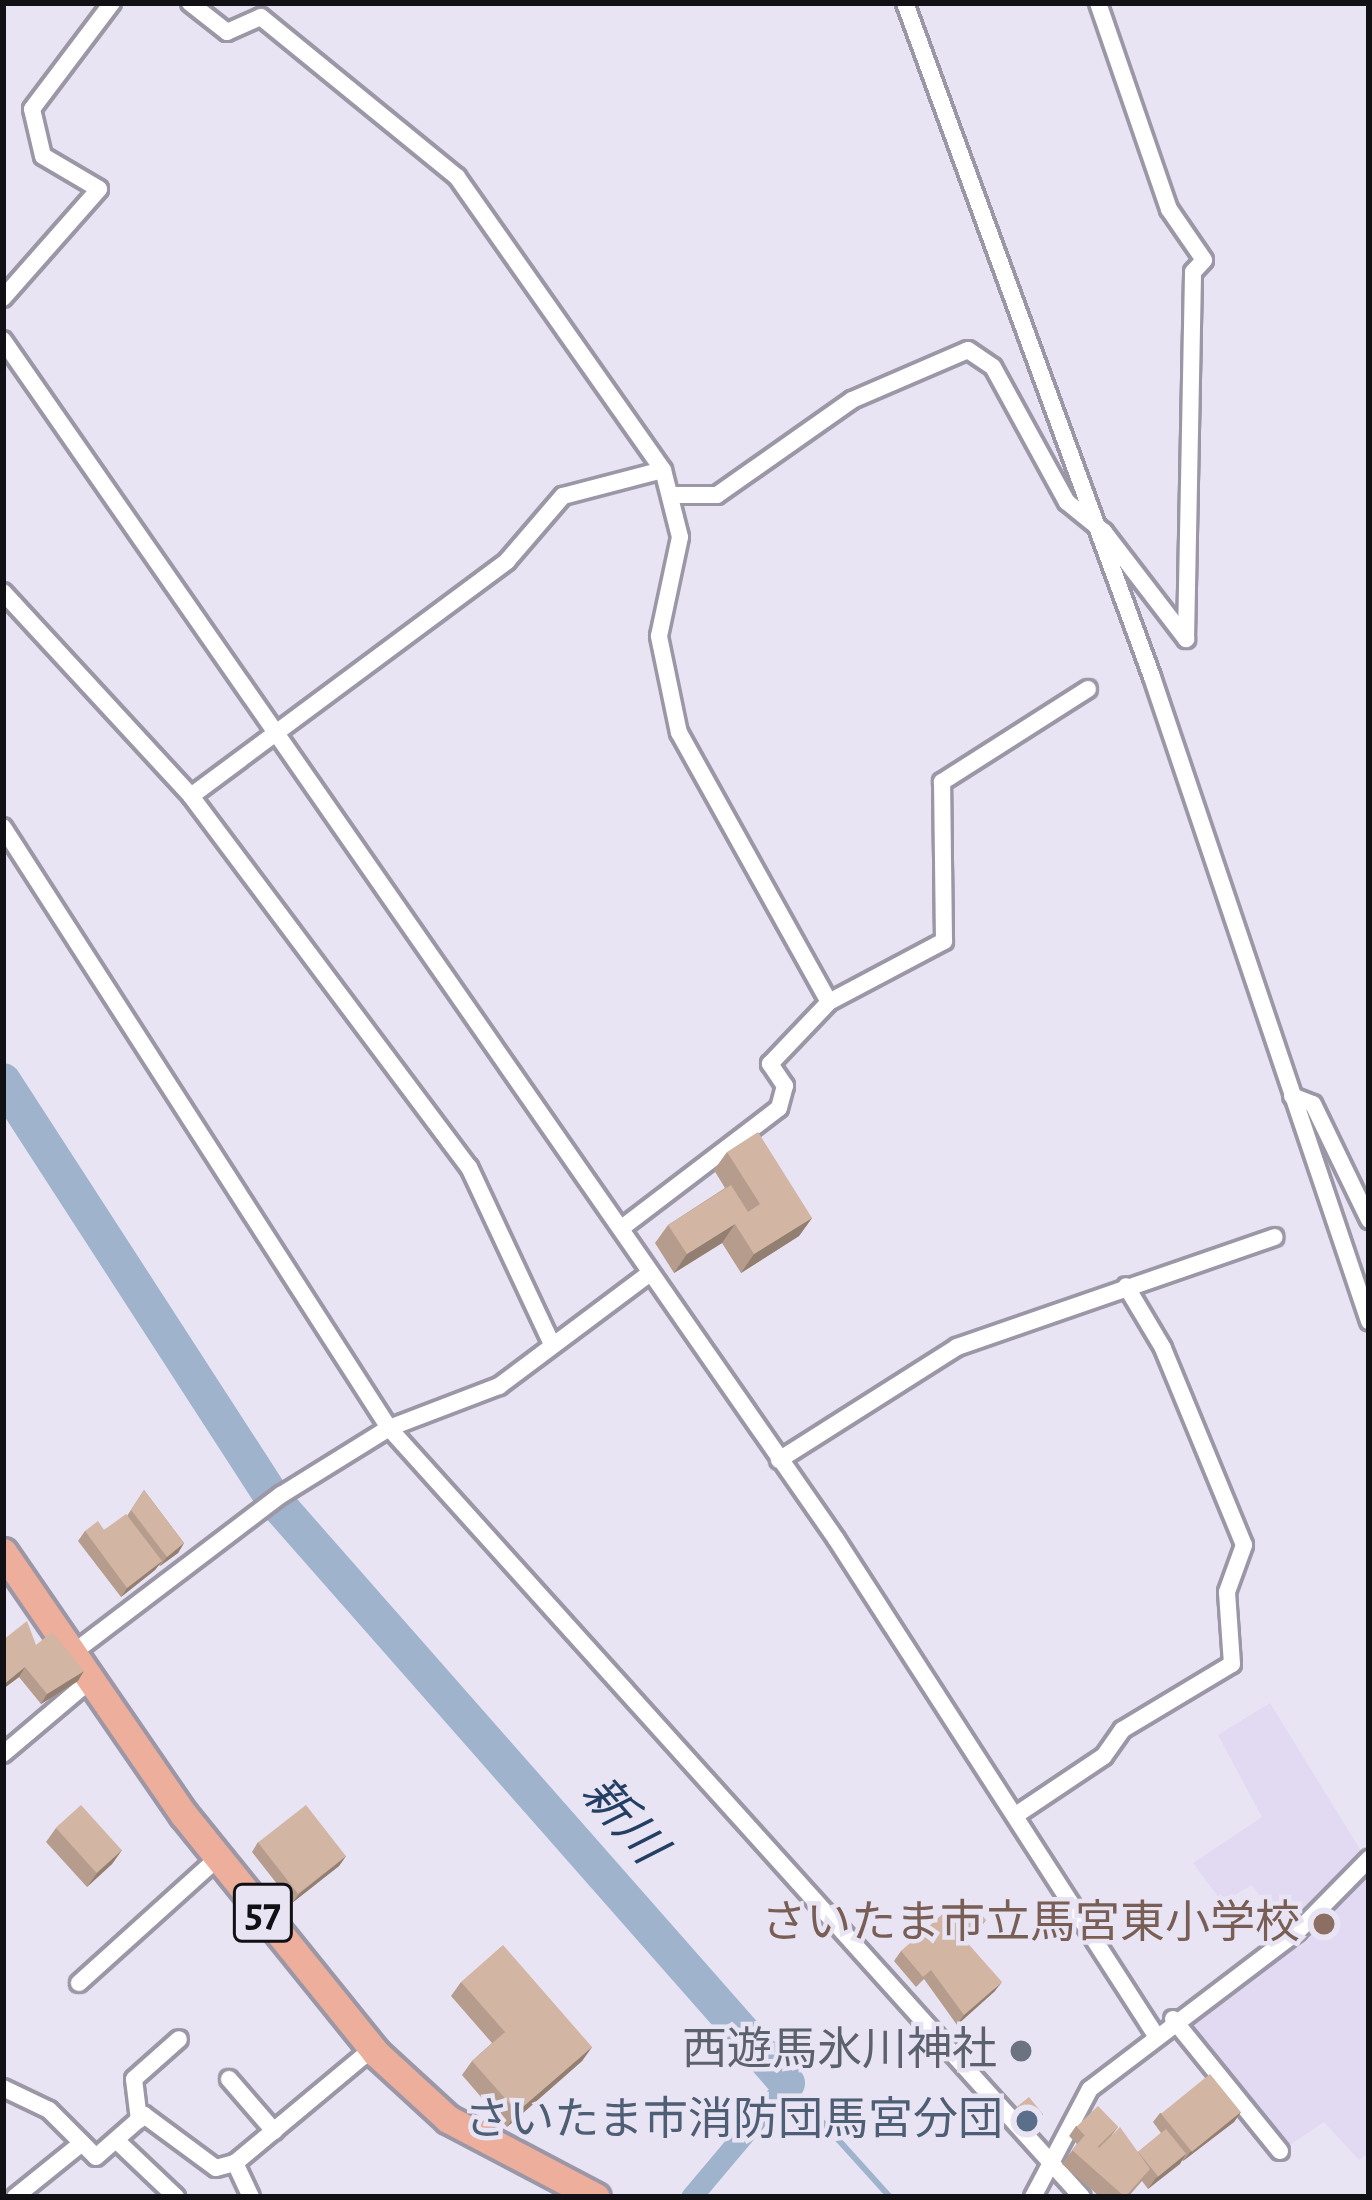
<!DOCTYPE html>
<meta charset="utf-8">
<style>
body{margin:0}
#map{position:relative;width:1372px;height:2200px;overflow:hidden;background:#e8e4f4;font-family:"Alegreya Sans","Noto Sans JP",sans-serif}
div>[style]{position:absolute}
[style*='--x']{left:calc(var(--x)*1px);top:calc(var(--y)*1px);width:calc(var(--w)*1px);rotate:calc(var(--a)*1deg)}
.built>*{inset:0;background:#e1daf2}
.stream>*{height:6px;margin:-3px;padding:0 3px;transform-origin:3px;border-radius:3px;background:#a0b3cc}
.canal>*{height:21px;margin:-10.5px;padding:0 10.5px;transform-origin:10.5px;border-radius:10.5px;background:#a0b3cc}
.river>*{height:36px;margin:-18px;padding:0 18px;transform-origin:18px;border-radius:18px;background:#a0b3cc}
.roads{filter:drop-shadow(3px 0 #9c97a6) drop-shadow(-3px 0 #9c97a6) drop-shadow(0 3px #9c97a6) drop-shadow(0 -3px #9c97a6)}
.minor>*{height:16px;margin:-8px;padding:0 8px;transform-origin:8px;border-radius:8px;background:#fff}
.primary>*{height:27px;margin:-13.5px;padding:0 13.5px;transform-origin:13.5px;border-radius:13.5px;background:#edae9b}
.wall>*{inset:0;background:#b59c8c}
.shaded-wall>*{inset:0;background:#937f72}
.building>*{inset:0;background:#d2b5a3;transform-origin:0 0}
.dots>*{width:33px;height:33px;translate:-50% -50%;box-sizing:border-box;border:6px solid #e8e4f4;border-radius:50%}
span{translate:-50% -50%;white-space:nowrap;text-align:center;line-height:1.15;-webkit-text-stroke:9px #e8e4f4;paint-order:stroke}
.shield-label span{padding:3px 9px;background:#e8e4f4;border:3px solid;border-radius:9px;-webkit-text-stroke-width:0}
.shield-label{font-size:42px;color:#111015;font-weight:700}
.education-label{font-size:45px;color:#785e54}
.right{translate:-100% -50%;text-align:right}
.worship-label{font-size:45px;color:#5b616d}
.service-label{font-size:45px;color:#4e5e75}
.water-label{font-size:48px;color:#243f64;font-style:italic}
.frame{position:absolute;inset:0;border:6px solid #111015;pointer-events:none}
</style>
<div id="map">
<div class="built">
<div style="clip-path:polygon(1270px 1703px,1369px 1864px,1369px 2152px,1359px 2160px,1324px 2122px,1285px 2148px,1184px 2028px,1295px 1945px,1252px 1885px,1222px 1902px,1193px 1863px,1262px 1817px,1218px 1735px)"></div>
</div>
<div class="stream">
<div style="--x:787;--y:2083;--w:154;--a:47.9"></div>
</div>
<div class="canal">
<div style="--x:691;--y:2197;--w:149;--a:-49.9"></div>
</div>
<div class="river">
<div style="--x:3;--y:1081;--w:493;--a:57.1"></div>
<div style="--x:281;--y:1508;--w:766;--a:48.65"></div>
</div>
<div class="roads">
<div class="minor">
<div style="--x:190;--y:3;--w:47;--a:38.1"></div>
<div style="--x:227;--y:32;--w:37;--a:-24"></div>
<div style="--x:905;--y:3;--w:718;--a:69.87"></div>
<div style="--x:1152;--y:677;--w:680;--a:71.38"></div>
<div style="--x:3;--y:298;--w:145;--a:-48.6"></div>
<div style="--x:99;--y:189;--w:65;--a:-149.5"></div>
<div style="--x:43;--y:156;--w:48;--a:-103.2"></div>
<div style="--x:32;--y:109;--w:133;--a:-53"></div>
<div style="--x:3;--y:340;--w:1460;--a:55.21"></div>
<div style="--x:836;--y:1539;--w:589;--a:57.2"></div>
<div style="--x:675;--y:495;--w:42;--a:0"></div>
<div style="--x:717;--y:495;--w:165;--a:-35.1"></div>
<div style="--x:852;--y:400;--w:126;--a:-23.3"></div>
<div style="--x:968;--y:350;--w:30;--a:34"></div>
<div style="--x:993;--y:367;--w:154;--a:61.3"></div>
<div style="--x:1067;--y:502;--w:48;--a:39"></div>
<div style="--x:1104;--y:532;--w:135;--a:52.5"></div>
<div style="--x:1186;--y:639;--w:367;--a:-88.9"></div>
<div style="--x:1193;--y:272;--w:16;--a:-47"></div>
<div style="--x:1204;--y:260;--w:62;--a:-124.5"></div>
<div style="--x:1169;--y:209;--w:218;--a:-109"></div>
<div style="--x:3;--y:592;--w:277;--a:47.3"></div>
<div style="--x:191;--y:796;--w:464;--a:53.2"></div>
<div style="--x:469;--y:1167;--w:195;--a:64.9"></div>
<div style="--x:191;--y:796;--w:394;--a:-36.6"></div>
<div style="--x:507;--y:561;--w:86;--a:-49.3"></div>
<div style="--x:563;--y:496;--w:103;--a:-14.6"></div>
<div style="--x:663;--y:470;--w:358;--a:-125.1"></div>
<div style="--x:457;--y:177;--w:253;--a:-140.8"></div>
<div style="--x:3;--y:827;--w:714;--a:57.29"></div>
<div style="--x:389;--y:1428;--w:1035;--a:47.98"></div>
<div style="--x:829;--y:1002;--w:130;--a:-27.9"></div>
<div style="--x:944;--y:941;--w:159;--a:-90.7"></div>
<div style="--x:942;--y:782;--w:173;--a:-32.5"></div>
<div style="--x:1292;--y:1096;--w:22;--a:21"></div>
<div style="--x:1313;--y:1104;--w:129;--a:64.2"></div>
<div style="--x:623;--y:1227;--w:196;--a:-37.3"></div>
<div style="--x:779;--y:1108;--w:23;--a:-75"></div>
<div style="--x:785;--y:1086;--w:27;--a:-124"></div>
<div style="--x:770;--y:1064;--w:86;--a:-46.4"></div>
<div style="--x:829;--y:1002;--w:308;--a:-119.1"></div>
<div style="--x:679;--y:733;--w:99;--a:-101.7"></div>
<div style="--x:659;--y:636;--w:101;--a:-78"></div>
<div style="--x:680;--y:537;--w:69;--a:-104.2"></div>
<div style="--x:779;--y:1460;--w:211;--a:-32.4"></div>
<div style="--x:957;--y:1347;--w:336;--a:-19.1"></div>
<div style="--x:78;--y:1649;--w:255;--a:-37.2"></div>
<div style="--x:281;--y:1495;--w:127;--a:-31.8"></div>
<div style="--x:389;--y:1428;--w:118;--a:-20.9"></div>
<div style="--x:499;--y:1386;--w:184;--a:-36.8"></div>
<div style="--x:3;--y:1754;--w:118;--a:-40.2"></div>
<div style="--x:1019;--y:1813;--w:102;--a:-33.8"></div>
<div style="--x:1104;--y:1756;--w:32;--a:-55"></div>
<div style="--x:1122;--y:1730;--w:128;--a:-31"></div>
<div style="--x:1232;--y:1664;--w:72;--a:-94"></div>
<div style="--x:1227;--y:1592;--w:50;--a:-70.1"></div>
<div style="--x:1244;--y:1545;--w:213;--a:-112.4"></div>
<div style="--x:1163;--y:1348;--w:72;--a:-120.8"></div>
<div style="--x:79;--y:1983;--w:187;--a:-42"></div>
<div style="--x:1173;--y:2019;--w:170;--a:51"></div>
<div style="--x:229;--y:2079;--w:69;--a:49.1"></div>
<div style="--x:3;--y:2088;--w:51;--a:25.6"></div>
<div style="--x:49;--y:2110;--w:66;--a:45"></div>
<div style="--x:96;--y:2157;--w:64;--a:-41.2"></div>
<div style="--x:144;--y:2115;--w:89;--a:36.4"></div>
<div style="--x:216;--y:2168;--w:20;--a:-15"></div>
<div style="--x:139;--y:2120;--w:41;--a:-97"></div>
<div style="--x:134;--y:2079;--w:60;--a:-41.6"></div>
<div style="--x:116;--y:2140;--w:83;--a:43.5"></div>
<div style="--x:15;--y:2197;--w:86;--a:-38.9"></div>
<div style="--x:251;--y:2197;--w:38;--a:-115"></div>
<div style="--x:235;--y:2163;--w:178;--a:-39.8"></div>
<div style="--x:1033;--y:2197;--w:122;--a:-62.2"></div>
<div style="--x:1090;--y:2089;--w:260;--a:-37.2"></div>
<div style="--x:1297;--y:1932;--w:103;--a:-45.4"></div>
</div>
<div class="primary">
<div style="--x:3;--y:1552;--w:319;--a:55.5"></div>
<div style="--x:184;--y:1815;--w:306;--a:51.1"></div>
<div style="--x:376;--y:2053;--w:98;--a:42.5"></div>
<div style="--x:448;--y:2119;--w:167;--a:27.8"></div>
</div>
</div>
<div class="wall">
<div style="clip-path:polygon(727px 1152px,812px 1218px,799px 1236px,741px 1273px,722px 1243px,674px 1273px,655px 1243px,668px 1225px,725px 1188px,714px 1170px)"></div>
<div style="clip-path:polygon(144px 1490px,184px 1543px,178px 1553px,160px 1566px,159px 1565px,155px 1570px,121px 1597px,78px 1541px,85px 1531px,104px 1530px,127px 1516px)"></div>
<div style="clip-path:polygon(3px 1640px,36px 1645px,78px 1681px,41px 1704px,19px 1677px,3px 1689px)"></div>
<div style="clip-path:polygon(56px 1828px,122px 1850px,112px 1864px,87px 1887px,46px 1842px)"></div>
<div style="clip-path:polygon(258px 1842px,346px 1856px,339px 1866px,292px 1903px,252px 1852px)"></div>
<div style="clip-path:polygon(986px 1920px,979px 1930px,966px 1941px,995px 1991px,957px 2025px,924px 1979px,916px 1987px,894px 1961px,901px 1951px)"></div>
<div style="clip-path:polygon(461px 1982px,592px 2047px,582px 2061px,507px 2127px,462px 2075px,472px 2061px,492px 2043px,451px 1996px)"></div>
<div style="clip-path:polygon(1018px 2106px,1043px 2114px,1037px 2123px,1026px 2132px,1012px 2115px)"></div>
<div style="clip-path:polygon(1241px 2112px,1234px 2122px,1183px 2161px,1182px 2160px,1148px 2189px,1142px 2181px,1128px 2197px,1100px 2197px,1062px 2164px,1077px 2144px,1069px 2136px,1076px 2126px,1118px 2127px,1112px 2135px,1138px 2152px,1161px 2133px,1153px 2122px,1160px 2113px)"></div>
</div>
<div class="shaded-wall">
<div style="clip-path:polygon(812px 1218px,799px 1236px,741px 1273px,754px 1254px)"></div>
<div style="clip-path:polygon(735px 1224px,722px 1243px,674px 1273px,687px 1254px)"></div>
<div style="clip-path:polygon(184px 1543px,178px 1553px,160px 1566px,167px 1557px)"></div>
<div style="clip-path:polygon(162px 1561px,155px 1570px,121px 1597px,127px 1588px)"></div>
<div style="clip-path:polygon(25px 1667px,19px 1677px,3px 1689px,3px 1685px)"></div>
<div style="clip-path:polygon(84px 1671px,78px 1681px,41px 1704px,47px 1694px)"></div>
<div style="clip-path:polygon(122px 1850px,112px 1864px,87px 1887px,97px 1873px)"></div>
<div style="clip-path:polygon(346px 1856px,339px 1866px,292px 1903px,299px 1894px)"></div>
<div style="clip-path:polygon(1002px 1982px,995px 1991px,957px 2025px,964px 2015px)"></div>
<div style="clip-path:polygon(592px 2047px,582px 2061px,507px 2127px,517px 2112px)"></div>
<div style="clip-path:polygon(1241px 2112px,1234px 2122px,1183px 2161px,1190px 2152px)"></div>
<div style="clip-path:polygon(1186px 2154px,1180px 2164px,1148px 2189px,1155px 2179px)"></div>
</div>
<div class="building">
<div style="clip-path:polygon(758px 1132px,812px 1218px,754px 1254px,735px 1224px,687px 1254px,668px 1225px,731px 1185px,748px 1212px,760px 1204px,727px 1152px)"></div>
<div style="clip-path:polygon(144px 1490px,184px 1543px,167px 1557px,131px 1510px)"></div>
<div style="clip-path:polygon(126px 1514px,162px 1561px,127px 1588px,85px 1531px,98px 1521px,104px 1530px)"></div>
<div style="clip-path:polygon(27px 1621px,36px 1645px,52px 1632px,84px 1671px,47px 1694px,25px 1667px,3px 1685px,3px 1640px)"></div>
<div style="left:81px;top:1805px;width:61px;height:34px;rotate:48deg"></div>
<div style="left:306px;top:1805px;width:65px;height:61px;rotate:52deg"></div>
<div style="clip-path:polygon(964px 1895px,986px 1920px,964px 1939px,1002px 1982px,964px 2015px,931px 1970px,923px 1977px,901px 1951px)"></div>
<div style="clip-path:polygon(503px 1945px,592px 2047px,517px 2112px,472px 2061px,505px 2032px,461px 1982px)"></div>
<div style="left:1210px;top:2074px;width:49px;height:63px;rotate:51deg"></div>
<div style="left:1029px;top:2097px;width:22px;height:14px;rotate:51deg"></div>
<div style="left:1098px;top:2106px;width:29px;height:30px;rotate:46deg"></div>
<div style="clip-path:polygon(1120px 2127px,1150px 2169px,1125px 2197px,1072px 2150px,1085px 2135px,1099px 2148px)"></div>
<div style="left:1166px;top:2129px;width:32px;height:36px;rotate:51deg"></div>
</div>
<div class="dots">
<div style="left:1324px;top:1924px;background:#8d6e63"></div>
<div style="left:1021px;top:2051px;background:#6b7280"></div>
<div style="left:1027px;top:2121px;background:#5c6f8a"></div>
</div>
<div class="shield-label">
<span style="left:263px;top:1913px">57</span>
</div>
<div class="education-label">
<span class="right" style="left:1300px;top:1924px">さいたま市立馬宮東小学校</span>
</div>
<div class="worship-label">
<span class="right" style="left:997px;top:2051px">西遊馬氷川神社</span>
</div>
<div class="service-label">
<span class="right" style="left:1003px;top:2121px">さいたま市消防団馬宮分団</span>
</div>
<div class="water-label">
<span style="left:622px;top:1821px;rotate:49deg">新川</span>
</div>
<div class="frame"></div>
</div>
